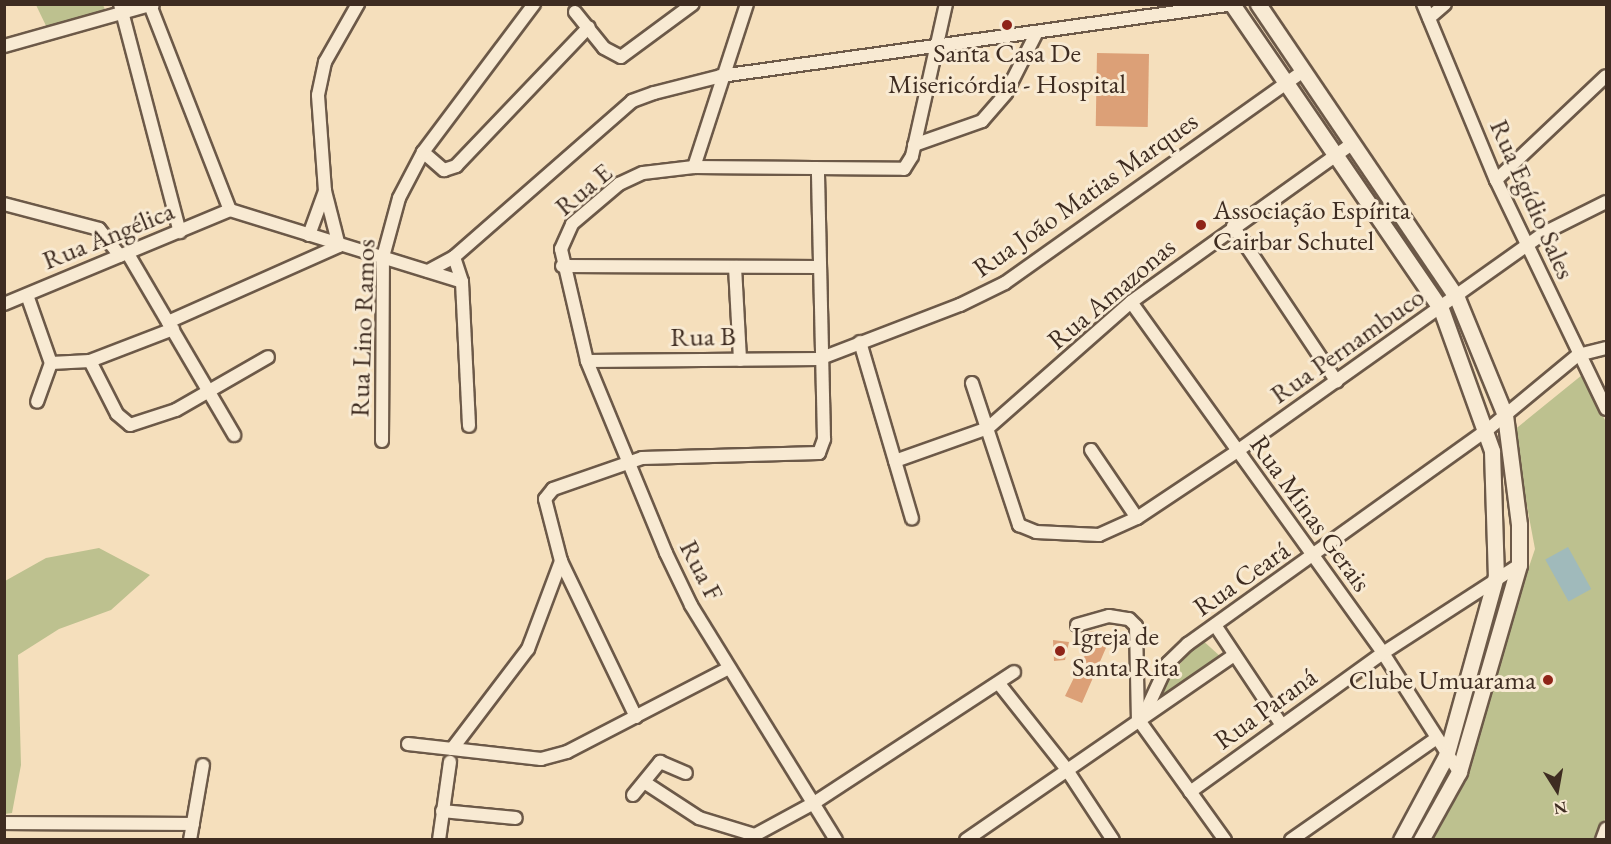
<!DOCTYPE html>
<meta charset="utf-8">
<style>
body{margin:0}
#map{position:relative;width:1611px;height:844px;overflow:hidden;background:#f5dfbc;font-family:"EB Garamond",serif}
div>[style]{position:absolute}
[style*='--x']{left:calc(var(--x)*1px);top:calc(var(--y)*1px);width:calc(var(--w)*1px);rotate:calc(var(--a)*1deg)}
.green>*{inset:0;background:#bdc18f}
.water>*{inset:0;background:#a0babb;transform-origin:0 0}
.building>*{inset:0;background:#dca077;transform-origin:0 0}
.roads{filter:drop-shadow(2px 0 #6c5948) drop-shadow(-2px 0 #6c5948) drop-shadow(0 2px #6c5948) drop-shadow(0 -2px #6c5948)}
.minor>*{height:12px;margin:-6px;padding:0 6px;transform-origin:6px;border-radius:6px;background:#f8ead3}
.tertiary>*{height:15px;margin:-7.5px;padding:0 7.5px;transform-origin:7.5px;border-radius:7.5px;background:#f8ead3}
.dots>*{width:16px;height:16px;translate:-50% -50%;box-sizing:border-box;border:3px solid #f8ead3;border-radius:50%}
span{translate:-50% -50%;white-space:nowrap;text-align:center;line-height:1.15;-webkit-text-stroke:6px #f8ead3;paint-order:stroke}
.poi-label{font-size:27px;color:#3e2c21}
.left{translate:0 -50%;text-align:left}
.right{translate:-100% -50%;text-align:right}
.street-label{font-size:27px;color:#3e2c21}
.frame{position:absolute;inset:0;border:6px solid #3e2c21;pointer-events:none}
.north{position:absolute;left:1527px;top:760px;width:60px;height:60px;-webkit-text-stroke:4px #f8ead3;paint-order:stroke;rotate:169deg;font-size:16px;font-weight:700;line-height:24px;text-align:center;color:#3e2c21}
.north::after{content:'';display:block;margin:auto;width:21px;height:27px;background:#3e2c21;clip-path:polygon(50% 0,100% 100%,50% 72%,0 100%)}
</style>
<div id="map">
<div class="green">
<div style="clip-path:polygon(36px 5px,103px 5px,109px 18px,49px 32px)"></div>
<div style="clip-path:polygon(1582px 375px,1606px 422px,1606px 817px,1596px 839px,1424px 840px,1446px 811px,1535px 549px,1513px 431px)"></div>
<div style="clip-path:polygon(99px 548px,150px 575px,111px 610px,59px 629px,18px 655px,21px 765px,12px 813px,5px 814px,5px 581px,46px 558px)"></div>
<div style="clip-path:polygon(1200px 638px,1221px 657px,1153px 701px,1177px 668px)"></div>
</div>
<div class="water">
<div style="left:1568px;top:547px;width:48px;height:26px;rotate:61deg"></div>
</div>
<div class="building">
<div style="left:1097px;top:53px;width:52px;height:73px;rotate:1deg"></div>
<div style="clip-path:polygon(1086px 631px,1112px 634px,1082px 703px,1065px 696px,1088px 649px)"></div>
<div style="clip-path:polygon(1053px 640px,1069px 642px,1065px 660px,1054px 661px)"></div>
</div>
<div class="roads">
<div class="minor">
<div style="--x:120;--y:4;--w:236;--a:75.3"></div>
<div style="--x:1423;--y:4;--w:191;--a:67.5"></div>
<div style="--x:1496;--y:180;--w:254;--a:64.3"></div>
<div style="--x:575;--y:12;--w:46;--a:51.1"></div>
<div style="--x:604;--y:48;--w:19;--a:28"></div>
<div style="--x:621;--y:57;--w:89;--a:-36.4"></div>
<div style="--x:1429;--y:18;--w:21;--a:-41"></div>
<div style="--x:4;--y:46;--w:152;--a:-15.7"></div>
<div style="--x:150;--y:5;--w:220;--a:68.7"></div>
<div style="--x:914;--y:145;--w:72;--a:-19.4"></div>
<div style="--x:982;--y:121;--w:37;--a:-49"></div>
<div style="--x:1006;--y:93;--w:68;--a:-63.1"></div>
<div style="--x:423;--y:152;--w:28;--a:41"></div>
<div style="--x:444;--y:170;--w:13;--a:-18"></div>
<div style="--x:456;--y:166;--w:192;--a:-46.3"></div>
<div style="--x:694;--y:167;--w:171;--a:-72"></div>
<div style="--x:1496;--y:180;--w:151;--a:-43.4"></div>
<div style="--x:4;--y:204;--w:98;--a:14.7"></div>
<div style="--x:99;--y:229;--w:34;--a:52"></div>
<div style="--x:230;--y:210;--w:243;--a:17.2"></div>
<div style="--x:1233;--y:226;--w:187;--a:56.3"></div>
<div style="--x:309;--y:235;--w:47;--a:-70"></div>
<div style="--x:128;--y:254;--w:210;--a:59.6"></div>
<div style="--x:454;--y:257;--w:26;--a:72"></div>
<div style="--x:462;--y:282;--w:144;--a:87.2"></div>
<div style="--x:562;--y:266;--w:258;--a:0.2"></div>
<div style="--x:735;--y:267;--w:93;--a:86.9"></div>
<div style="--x:428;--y:271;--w:30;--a:-28"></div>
<div style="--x:454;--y:257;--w:237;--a:-41.2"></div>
<div style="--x:632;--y:101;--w:23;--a:-20"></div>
<div style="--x:654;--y:93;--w:69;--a:-14.2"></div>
<div style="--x:721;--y:76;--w:518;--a:-7.99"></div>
<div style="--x:27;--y:295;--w:72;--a:70.6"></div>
<div style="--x:51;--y:363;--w:41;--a:109.7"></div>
<div style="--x:1131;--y:302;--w:432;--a:54.3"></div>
<div style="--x:1383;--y:653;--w:141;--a:57.4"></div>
<div style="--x:4;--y:304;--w:245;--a:-22.6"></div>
<div style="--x:168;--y:322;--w:187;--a:-24"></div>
<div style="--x:339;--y:246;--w:57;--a:-104.3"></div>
<div style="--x:325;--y:191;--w:96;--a:-94.2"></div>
<div style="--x:318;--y:95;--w:34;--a:-78"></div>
<div style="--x:325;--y:62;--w:67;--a:-60.4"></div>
<div style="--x:860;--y:342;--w:184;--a:73.6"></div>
<div style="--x:90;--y:361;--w:59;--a:63"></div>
<div style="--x:117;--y:414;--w:17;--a:40"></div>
<div style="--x:130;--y:425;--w:48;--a:-18.1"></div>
<div style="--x:176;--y:410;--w:106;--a:-29.9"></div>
<div style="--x:587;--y:361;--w:232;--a:-0.5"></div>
<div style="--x:819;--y:359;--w:151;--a:-21"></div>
<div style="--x:960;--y:305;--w:50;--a:-26.1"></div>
<div style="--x:1005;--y:283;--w:362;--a:-35.4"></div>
<div style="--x:51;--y:363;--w:39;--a:-3"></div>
<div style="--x:90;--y:361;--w:89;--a:-21.1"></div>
<div style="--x:972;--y:383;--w:150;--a:71.7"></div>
<div style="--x:1019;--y:525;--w:18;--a:22"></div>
<div style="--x:1036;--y:532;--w:63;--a:2.7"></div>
<div style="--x:1099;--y:535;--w:42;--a:-24.1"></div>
<div style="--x:1137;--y:518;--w:119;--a:-33.7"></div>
<div style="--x:1236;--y:452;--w:380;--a:-35.4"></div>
<div style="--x:1546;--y:232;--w:67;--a:-26.6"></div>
<div style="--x:382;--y:441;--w:184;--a:-89.7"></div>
<div style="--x:383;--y:257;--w:61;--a:-74.8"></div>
<div style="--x:399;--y:198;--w:52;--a:-62.4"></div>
<div style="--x:423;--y:152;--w:185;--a:-53.1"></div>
<div style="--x:1091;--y:450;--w:82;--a:55.9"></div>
<div style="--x:895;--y:461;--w:99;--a:-19.5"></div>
<div style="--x:988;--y:428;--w:191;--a:-41.4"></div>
<div style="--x:1131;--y:302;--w:269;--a:-35.6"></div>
<div style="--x:1077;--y:625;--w:33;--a:-16"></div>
<div style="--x:1109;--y:616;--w:20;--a:9"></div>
<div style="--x:1129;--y:619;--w:10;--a:45"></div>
<div style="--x:1136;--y:626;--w:93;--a:88.8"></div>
<div style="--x:1138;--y:719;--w:149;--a:54.3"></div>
<div style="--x:1215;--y:625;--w:119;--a:56.3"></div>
<div style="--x:1000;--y:685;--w:105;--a:51.6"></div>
<div style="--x:1065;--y:767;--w:87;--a:56.7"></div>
<div style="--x:1144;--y:715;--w:57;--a:-65.2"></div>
<div style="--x:1168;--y:663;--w:28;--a:-44"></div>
<div style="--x:1188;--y:644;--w:366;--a:-35.6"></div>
<div style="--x:1486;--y:431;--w:119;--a:-39.6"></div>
<div style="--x:1578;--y:355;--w:29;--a:-14"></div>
<div style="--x:636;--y:717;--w:173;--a:-115.7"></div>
<div style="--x:561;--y:561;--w:64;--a:-104.5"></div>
<div style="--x:545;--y:499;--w:13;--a:-51"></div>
<div style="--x:553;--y:489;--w:94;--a:-19.2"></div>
<div style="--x:642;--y:458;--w:177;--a:-1.6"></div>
<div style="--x:819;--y:453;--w:15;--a:-70"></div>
<div style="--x:824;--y:439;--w:270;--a:-91.3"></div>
<div style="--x:408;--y:744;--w:134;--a:6.4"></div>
<div style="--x:541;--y:759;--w:27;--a:-15"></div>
<div style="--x:567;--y:752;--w:182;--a:-27.4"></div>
<div style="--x:452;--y:749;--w:126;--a:-52.8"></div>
<div style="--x:528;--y:649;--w:94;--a:-69.4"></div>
<div style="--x:644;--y:782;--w:66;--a:33.2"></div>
<div style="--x:699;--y:818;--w:59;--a:16.9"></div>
<div style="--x:755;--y:835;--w:67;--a:-28.5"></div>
<div style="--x:814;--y:803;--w:239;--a:-33.2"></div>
<div style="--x:1190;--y:792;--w:238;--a:-35.8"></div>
<div style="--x:1383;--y:653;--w:162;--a:-32.9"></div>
<div style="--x:633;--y:795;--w:43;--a:-50.7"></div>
<div style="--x:660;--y:762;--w:28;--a:23"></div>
<div style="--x:442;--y:811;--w:74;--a:5.4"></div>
<div style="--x:4;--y:823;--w:189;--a:0.3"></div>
<div style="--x:190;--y:840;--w:76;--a:-80.2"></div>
<div style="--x:439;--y:840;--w:79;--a:-82"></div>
<div style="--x:836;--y:840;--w:276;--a:-121.7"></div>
<div style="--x:691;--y:605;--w:58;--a:-115.7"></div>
<div style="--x:666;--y:553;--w:208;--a:-112.4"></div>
<div style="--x:587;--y:361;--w:115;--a:-103.1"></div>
<div style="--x:561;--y:249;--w:27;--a:-66"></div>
<div style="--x:572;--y:224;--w:62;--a:-40.4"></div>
<div style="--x:619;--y:184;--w:26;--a:-25"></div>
<div style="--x:643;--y:173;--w:51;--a:-6.7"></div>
<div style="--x:694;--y:167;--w:210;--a:0.5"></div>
<div style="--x:904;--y:169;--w:15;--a:-58"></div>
<div style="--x:912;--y:156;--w:156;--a:-77.4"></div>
<div style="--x:966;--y:840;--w:326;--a:-34.6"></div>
<div style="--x:1291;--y:840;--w:176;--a:-35"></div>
<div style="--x:1602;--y:840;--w:12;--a:-70"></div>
</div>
<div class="tertiary">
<div style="--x:1232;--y:4;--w:370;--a:55.6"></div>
<div style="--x:1441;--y:309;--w:151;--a:70.2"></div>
<div style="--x:1492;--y:451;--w:125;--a:88.2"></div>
<div style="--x:1496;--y:576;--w:187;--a:105.5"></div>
<div style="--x:1446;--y:756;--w:95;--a:118.2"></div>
<div style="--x:1258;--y:4;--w:355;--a:55.9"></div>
<div style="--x:1457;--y:298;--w:126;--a:67.7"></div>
<div style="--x:1505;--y:415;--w:111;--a:82.7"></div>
<div style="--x:1519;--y:525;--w:40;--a:90"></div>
<div style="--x:1519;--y:565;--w:216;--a:106.2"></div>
<div style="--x:1459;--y:772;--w:78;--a:119.2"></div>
<div style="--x:150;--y:5;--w:1;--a:-45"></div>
</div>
</div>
<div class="dots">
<div style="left:1007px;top:25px;background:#8f2418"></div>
<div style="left:1201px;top:225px;background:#8f2418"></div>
<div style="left:1060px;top:651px;background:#8f2418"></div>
<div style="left:1548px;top:680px;background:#8f2418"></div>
</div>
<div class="poi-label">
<span style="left:1007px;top:68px">Santa Casa De<br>Misericórdia - Hospital</span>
<span class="left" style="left:1213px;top:225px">Associação Espírita<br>Cairbar Schutel</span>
<span class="left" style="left:1072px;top:651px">Igreja de<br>Santa Rita</span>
<span class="right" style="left:1536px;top:680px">Clube Umuarama</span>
</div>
<div class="street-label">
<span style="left:583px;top:189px;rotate:-40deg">Rua E</span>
<span style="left:1085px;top:194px;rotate:-35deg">Rua João Matias Marques</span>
<span style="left:1533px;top:199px;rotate:66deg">Rua Egídio Sales</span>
<span style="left:108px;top:235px;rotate:-22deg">Rua Angélica</span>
<span style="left:1111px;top:293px;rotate:-40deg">Rua Amazonas</span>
<span style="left:362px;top:328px;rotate:-88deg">Rua Lino Ramos</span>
<span style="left:703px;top:336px;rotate:-1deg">Rua B</span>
<span style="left:1347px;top:345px;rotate:-35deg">Rua Pernambuco</span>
<span style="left:1311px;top:513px;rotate:54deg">Rua Minas Gerais</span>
<span style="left:702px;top:570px;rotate:63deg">Rua F</span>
<span style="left:1241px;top:578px;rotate:-35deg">Rua Ceará</span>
<span style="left:1265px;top:708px;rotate:-36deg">Rua Paraná</span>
</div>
<div class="frame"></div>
<div class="north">N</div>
</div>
